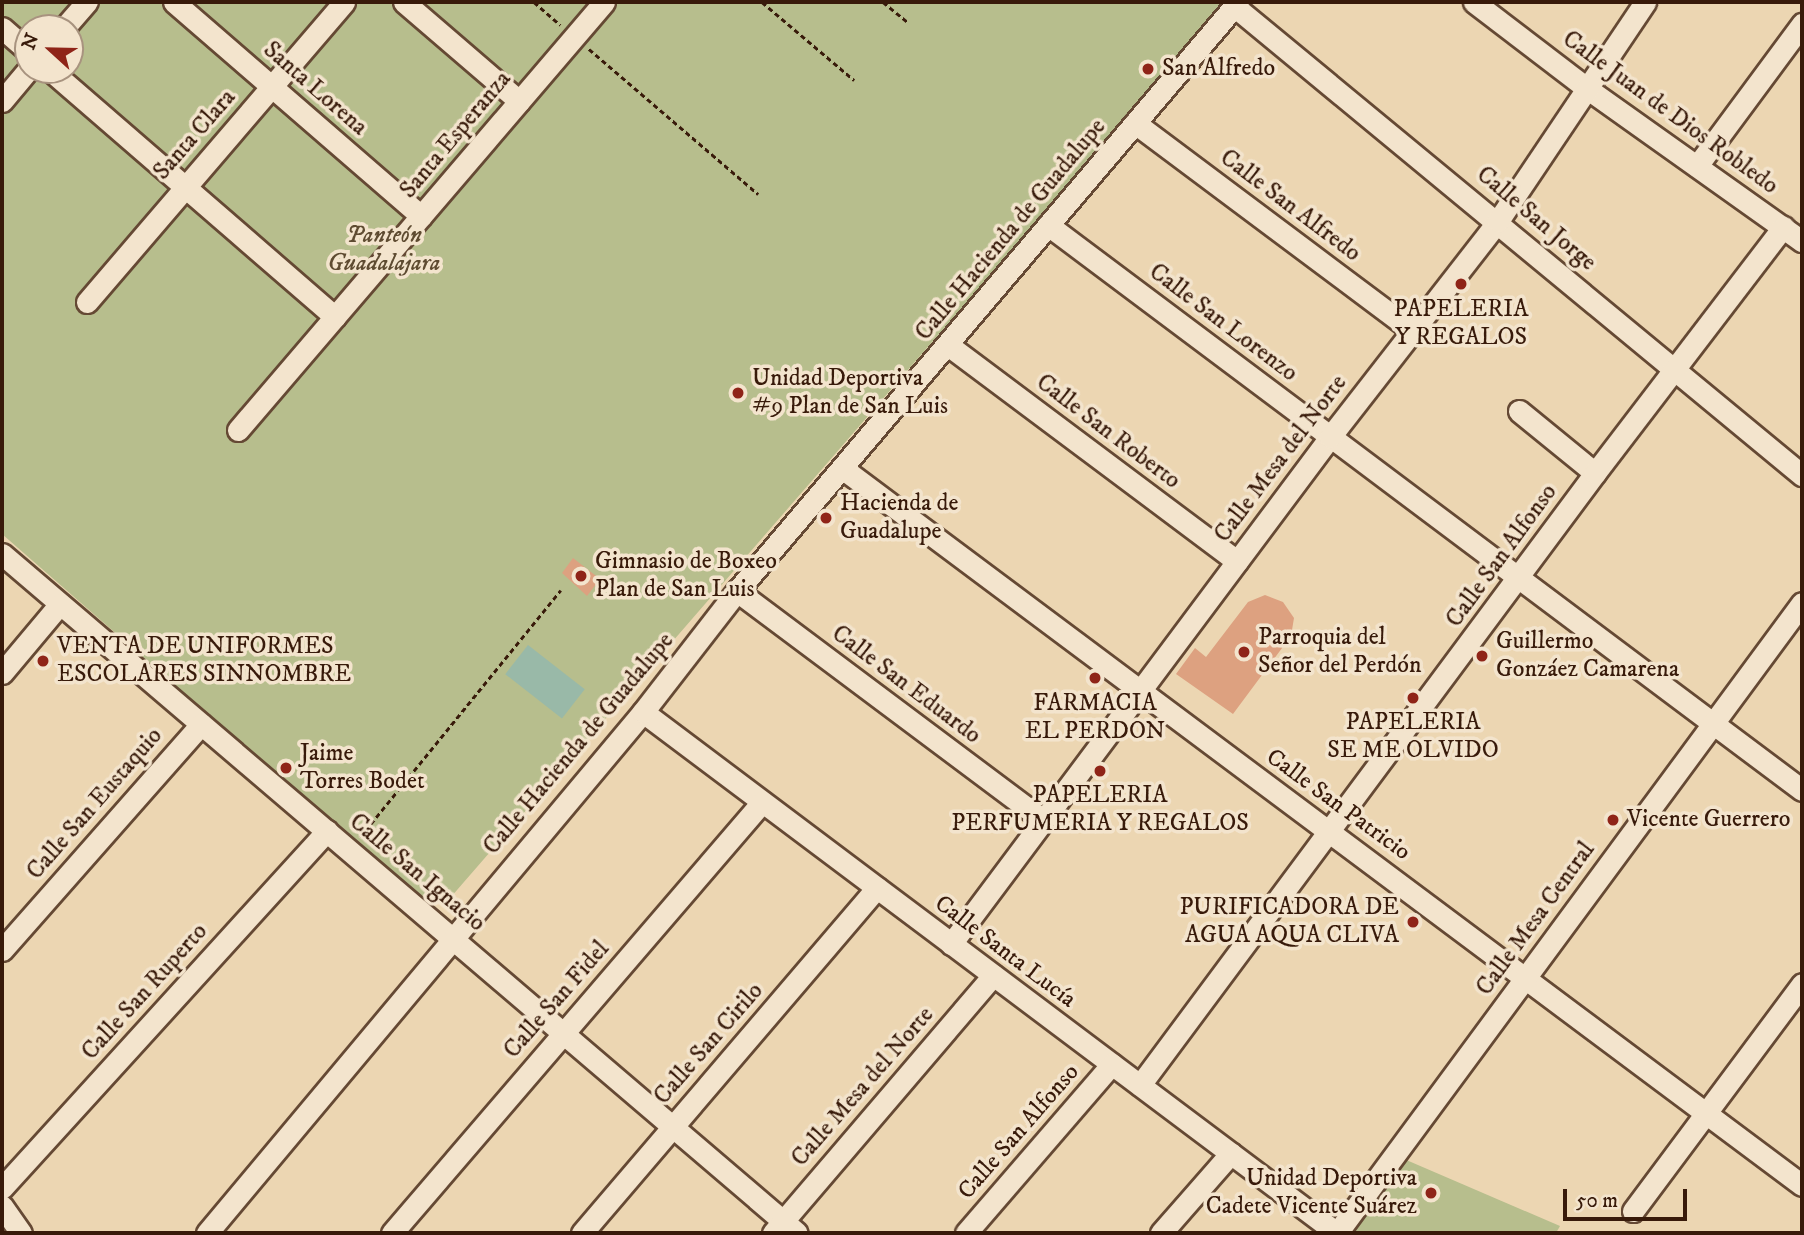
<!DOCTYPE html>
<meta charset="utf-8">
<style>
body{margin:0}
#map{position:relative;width:1804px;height:1235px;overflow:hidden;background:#ecd6b2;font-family:"IM FELL DW Pica",serif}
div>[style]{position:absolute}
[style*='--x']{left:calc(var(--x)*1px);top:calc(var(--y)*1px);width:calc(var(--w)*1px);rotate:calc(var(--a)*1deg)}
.green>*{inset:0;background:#b7be8d}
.water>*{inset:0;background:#99b9a8;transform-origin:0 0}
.building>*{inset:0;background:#dda180}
.path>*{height:2.5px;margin-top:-1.25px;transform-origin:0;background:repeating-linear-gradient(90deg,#381a0a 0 5px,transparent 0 8.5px)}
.roads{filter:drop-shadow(2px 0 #654934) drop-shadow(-2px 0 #654934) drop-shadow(0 2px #654934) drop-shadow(0 -2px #654934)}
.minor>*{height:21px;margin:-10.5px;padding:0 10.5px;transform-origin:10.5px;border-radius:10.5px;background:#f3e4cd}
.dots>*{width:19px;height:19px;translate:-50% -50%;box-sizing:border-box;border:4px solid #f3e4cd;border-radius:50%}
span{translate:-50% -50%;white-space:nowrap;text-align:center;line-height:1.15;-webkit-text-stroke:7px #f3e4cd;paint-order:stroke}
.poi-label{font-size:24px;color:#381a0a}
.left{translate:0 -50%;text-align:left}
.right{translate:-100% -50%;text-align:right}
.street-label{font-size:24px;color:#381a0a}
.park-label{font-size:24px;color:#5e4b31;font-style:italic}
.frame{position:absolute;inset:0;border:4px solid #381a0a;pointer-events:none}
.north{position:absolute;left:14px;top:14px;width:70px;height:70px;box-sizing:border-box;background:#f3e4cd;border:2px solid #a8937f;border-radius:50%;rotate:292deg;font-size:19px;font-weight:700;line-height:28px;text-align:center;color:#381a0a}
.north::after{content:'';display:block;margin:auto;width:24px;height:32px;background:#8f2418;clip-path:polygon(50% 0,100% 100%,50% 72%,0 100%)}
.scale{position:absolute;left:1563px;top:1189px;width:124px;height:32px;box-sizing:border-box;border:4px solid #381a0a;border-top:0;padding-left:9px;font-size:21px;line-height:24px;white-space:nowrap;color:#381a0a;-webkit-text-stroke:5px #f3e4cd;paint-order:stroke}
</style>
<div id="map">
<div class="green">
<div style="clip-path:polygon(evenodd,2px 2px,1227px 2px,444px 905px,411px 891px,2px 534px,2px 2px,28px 28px,70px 28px,70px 70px,28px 70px,28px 28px)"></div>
<div style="clip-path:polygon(1404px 1159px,1560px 1226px,1556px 1233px,1349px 1233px)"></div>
</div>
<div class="water">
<div style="left:528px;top:645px;width:72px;height:37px;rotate:38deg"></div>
</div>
<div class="building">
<div style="clip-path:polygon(573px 558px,600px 579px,587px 596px,562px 573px)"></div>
<div style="clip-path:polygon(1265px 595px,1283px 602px,1294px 618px,1291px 636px,1233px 714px,1176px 674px,1195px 648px,1206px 657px,1248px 602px)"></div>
</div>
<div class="path">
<div style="--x:534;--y:2;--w:35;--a:41"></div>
<div style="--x:762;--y:2;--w:121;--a:40.3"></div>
<div style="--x:883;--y:2;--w:32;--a:39"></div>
<div style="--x:589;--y:49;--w:223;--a:40.6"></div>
<div style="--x:360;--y:837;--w:318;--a:-50.9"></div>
</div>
<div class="roads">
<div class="minor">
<div style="--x:174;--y:2;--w:327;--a:40.9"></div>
<div style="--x:404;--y:2;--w:152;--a:40.7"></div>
<div style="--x:1474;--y:2;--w:140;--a:37.4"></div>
<div style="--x:1585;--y:87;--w:266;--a:35.4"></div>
<div style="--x:1234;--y:6;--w:737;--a:39.55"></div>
<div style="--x:2;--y:28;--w:35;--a:41"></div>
<div style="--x:64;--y:28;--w:35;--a:-49"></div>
<div style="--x:50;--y:70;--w:377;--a:40.9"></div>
<div style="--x:2;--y:101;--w:40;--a:-50"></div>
<div style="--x:1135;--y:123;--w:347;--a:36.8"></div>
<div style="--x:1697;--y:166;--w:177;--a:-53.5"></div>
<div style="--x:1048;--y:225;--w:942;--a:36.85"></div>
<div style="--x:87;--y:302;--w:395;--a:-49.4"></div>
<div style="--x:948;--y:345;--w:361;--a:36.8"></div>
<div style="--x:1519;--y:411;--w:98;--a:39.2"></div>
<div style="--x:238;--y:430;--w:563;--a:-49.46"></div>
<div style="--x:842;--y:468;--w:1198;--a:36.76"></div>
<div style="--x:2;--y:554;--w:1045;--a:40.5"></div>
<div style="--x:737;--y:591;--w:382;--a:36.8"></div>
<div style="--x:2;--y:673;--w:90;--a:-50"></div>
<div style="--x:643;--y:712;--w:868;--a:36.9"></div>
<div style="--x:951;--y:944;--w:633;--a:-53.22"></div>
<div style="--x:1330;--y:437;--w:274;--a:-52.1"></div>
<div style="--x:1498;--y:221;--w:264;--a:-56.1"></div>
<div style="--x:2;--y:950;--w:301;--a:-48.6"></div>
<div style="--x:1140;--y:1085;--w:763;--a:-53.37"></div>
<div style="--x:1595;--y:473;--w:310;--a:-52.6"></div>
<div style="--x:2;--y:1188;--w:483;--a:-47.7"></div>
<div style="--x:2;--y:1206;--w:33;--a:55"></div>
<div style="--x:1633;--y:1211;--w:283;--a:-53.3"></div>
<div style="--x:207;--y:1233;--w:679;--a:-50.08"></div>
<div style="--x:643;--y:712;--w:153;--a:-52.2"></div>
<div style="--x:737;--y:591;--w:773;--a:-49.62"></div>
<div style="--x:392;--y:1233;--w:568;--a:-49.35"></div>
<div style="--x:582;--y:1233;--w:454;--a:-49.5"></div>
<div style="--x:773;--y:1233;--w:339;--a:-49.5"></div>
<div style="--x:966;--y:1233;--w:223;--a:-49.2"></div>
<div style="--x:1161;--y:1233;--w:106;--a:-48.8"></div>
<div style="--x:1337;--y:1233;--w:783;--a:-53.57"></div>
</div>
</div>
<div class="dots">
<div style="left:1148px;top:69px;background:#8f2418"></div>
<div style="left:1461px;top:284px;background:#8f2418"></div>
<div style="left:738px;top:393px;background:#8f2418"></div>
<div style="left:826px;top:518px;background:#8f2418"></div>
<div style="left:581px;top:576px;background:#8f2418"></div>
<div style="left:1244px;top:652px;background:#8f2418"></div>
<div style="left:1482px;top:656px;background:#8f2418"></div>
<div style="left:43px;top:661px;background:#8f2418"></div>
<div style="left:1095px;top:678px;background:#8f2418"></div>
<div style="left:1413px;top:698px;background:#8f2418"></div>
<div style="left:286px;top:768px;background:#8f2418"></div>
<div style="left:1100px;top:771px;background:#8f2418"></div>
<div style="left:1613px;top:820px;background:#8f2418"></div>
<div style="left:1413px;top:922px;background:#8f2418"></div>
<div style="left:1431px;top:1193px;background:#8f2418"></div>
</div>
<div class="poi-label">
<span class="left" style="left:1162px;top:69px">San Alfredo</span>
<span style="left:1461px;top:324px">PAPELERIA<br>Y REGALOS</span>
<span class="left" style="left:752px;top:393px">Unidad Deportiva<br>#9 Plan de San Luis</span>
<span class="left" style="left:840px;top:518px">Hacienda de<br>Guadalupe</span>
<span class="left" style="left:595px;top:576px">Gimnasio de Boxeo<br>Plan de San Luis</span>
<span class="left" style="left:1258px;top:652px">Parroquia del<br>Señor del Perdón</span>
<span class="left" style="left:1496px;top:656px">Guillermo<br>Gonzáez Camarena</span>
<span class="left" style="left:57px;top:661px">VENTA DE UNIFORMES<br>ESCOLARES SINNOMBRE</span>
<span style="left:1095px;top:718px">FARMACIA<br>EL PERDON</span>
<span style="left:1413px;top:737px">PAPELERIA<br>SE ME OLVIDO</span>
<span class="left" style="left:300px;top:768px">Jaime<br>Torres Bodet</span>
<span style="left:1100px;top:810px">PAPELERIA<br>PERFUMERIA Y REGALOS</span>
<span class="left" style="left:1627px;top:820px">Vicente Guerrero</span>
<span class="right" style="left:1399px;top:922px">PURIFICADORA DE<br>AGUA AQUA CLIVA</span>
<span class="right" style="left:1417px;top:1193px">Unidad Deportiva<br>Cadete Vicente Suárez</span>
</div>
<div class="street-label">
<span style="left:315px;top:89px;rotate:41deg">Santa Lorena</span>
<span style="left:1670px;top:113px;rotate:36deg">Calle Juan de Dios Robledo</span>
<span style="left:195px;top:135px;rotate:-49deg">Santa Clara</span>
<span style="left:456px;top:135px;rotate:-50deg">Santa Esperanza</span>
<span style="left:1290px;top:206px;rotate:37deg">Calle San Alfredo</span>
<span style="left:1536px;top:219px;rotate:40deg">Calle San Jorge</span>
<span style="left:1011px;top:230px;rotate:-50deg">Calle Hacienda de Guadalupe</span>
<span style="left:1223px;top:323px;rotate:37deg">Calle San Lorenzo</span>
<span style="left:1108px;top:432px;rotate:37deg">Calle San Roberto</span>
<span style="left:1281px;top:459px;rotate:-53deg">Calle Mesa del Norte</span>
<span style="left:1502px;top:556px;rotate:-54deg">Calle San Alfonso</span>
<span style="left:906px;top:685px;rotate:37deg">Calle San Eduardo</span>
<span style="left:579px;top:744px;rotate:-50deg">Calle Hacienda de Guadalupe</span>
<span style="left:95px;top:804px;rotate:-49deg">Calle San Eustaquio</span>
<span style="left:1338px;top:805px;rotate:36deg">Calle San Patricio</span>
<span style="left:417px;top:873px;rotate:40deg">Calle San Ignacio</span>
<span style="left:1536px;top:919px;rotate:-54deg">Calle Mesa Central</span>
<span style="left:1005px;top:952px;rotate:37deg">Calle Santa Lucía</span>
<span style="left:145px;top:992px;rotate:-48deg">Calle San Ruperto</span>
<span style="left:557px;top:1000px;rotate:-49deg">Calle San Fidel</span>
<span style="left:709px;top:1044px;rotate:-49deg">Calle San Cirilo</span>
<span style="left:863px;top:1087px;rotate:-49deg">Calle Mesa del Norte</span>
<span style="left:1019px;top:1132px;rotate:-49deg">Calle San Alfonso</span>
</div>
<div class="park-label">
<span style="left:384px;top:250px">Panteón<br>Guadalajara</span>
</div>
<div class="frame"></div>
<div class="north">N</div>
<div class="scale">50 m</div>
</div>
